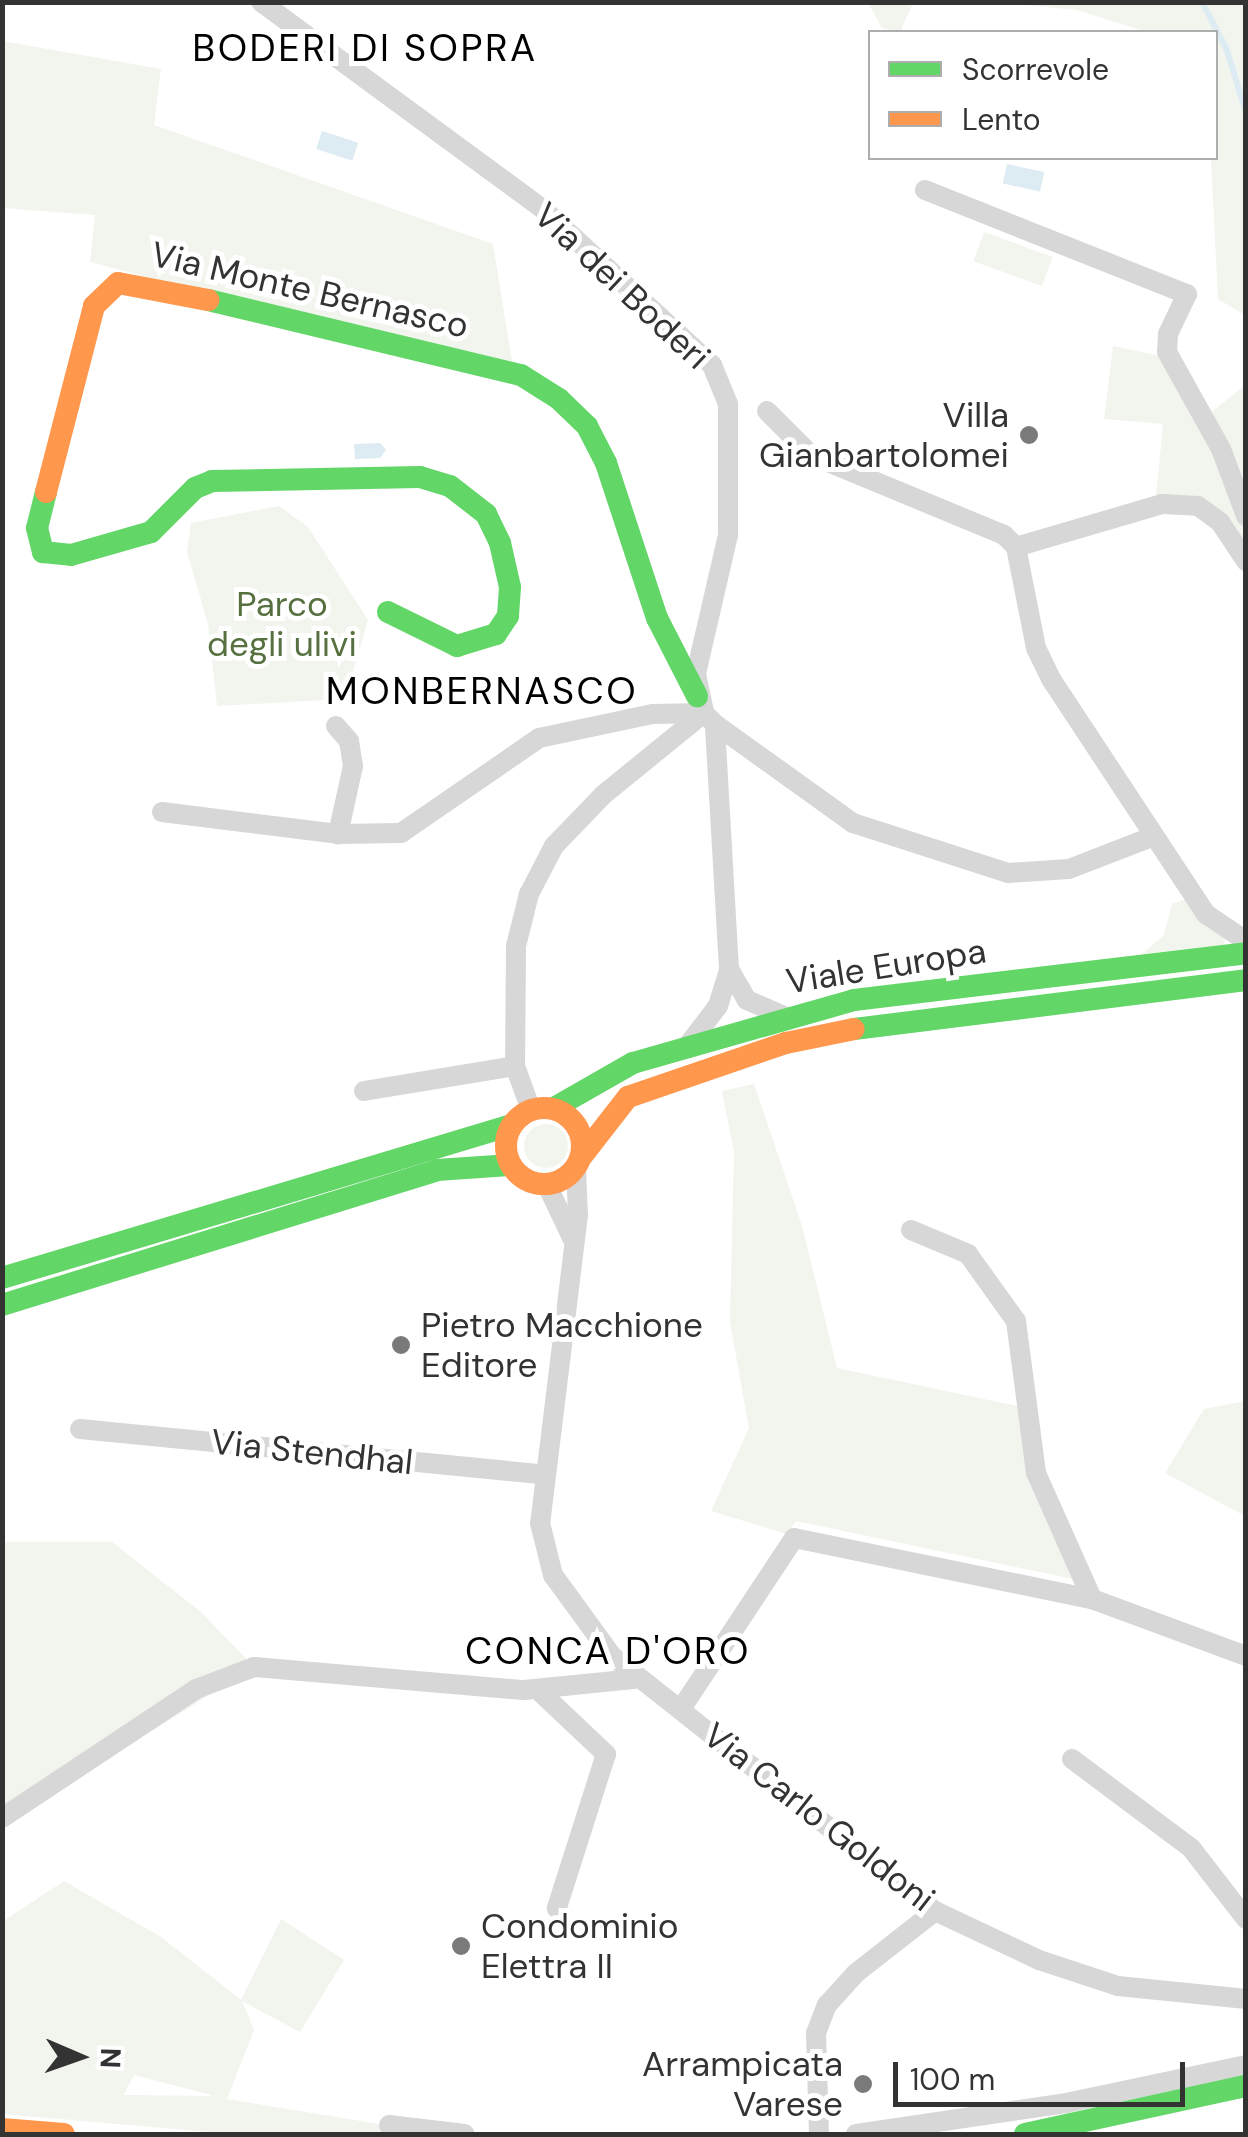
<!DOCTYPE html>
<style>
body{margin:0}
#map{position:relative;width:1248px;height:2137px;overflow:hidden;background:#fff;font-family:"DM Sans",sans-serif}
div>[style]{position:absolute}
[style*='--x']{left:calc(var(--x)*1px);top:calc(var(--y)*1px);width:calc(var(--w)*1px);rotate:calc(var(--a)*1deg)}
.green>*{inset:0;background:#f1f5ed;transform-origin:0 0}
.round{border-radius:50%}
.water>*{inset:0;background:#ddebf3;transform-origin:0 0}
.stream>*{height:6px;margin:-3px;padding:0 3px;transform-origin:3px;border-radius:3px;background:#ddebf3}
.street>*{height:20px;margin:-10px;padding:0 10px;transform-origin:10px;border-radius:10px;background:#d7d7d7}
.fast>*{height:22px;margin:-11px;padding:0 11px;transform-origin:11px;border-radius:11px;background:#63d668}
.slow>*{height:22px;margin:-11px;padding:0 11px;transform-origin:11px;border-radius:11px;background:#ff974d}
.slow>.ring{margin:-11px;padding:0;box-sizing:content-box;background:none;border:22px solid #ff974d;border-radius:50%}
.dots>*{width:28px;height:28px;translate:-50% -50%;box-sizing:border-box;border:5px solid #fff;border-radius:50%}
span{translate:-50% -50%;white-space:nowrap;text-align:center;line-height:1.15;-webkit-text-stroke:10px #fff;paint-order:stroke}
.street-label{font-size:35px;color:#333}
.poi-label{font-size:35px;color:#333}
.right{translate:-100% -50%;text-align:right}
.left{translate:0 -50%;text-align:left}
.park-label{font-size:35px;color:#56703f}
.neighbourhood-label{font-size:38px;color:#000;letter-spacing:2.5px}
.frame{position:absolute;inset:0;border:5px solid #333;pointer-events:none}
.legend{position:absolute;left:868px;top:30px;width:350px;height:130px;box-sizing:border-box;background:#fff;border:2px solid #adadad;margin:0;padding:12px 18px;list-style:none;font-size:30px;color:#333}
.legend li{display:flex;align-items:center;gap:20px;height:50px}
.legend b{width:50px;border:2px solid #adadad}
.north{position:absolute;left:30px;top:2007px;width:100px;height:100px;-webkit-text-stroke:8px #fff;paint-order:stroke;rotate:92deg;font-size:28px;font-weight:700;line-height:40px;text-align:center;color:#333}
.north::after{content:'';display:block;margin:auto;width:35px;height:45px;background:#333;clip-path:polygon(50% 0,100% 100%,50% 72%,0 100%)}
.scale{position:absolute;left:893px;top:2062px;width:292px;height:45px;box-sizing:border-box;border:5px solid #333;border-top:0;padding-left:12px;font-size:30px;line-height:35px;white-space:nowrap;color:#333;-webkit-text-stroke:8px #fff;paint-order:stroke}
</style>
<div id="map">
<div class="green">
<div style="clip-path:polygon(868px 3px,913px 3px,900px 32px,882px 28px)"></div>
<div style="clip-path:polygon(1005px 3px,1245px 3px,1245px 315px,1218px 299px,1211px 158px,1216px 32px,1147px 32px,1077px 10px)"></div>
<div style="clip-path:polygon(2px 41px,161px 69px,154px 125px,493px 244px,514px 374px,90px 262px,95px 215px,3px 208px)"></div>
<div style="left:984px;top:232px;width:73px;height:31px;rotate:20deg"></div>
<div style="clip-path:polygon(1113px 346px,1165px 357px,1203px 419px,1245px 385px,1245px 554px,1225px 519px,1156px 497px,1163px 424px,1104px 419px)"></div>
<div style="clip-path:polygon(279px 506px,308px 527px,368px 620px,356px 662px,342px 699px,217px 706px,208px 624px,187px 552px,191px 523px)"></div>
<div style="clip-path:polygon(1186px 899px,1225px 939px,1224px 945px,1142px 954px,1164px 935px,1172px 904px)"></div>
<div style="clip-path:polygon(754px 1084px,802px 1226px,837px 1368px,1021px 1407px,1028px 1481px,1073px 1579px,796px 1521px,787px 1534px,711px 1511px,749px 1428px,730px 1322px,734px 1152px,722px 1091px)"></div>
<div class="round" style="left:524px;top:1124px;width:44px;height:44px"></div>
<div style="clip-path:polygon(1245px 1401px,1246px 1401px,1245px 1516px,1165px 1473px,1204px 1409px)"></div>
<div style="clip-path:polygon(3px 1542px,112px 1542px,201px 1612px,254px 1667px,3px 1824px)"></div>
<div style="clip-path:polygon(evenodd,64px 1881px,161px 1937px,241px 2000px,281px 1919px,344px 1960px,300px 2032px,242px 2001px,254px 2030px,227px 2099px,440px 2134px,232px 2134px,3px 2114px,2px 1922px,64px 1881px,134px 2075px,211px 2095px,211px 2096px,124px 2095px,134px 2075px)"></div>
</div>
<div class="water">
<div style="left:322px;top:131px;width:38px;height:19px;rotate:18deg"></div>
<div style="left:1007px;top:164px;width:38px;height:20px;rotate:12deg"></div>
<div style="clip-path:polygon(380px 443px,386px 450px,380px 458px,355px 459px,354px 444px)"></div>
</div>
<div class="stream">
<div style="--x:1202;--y:2;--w:52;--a:62.4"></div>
<div style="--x:1226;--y:48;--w:67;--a:72.6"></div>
</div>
<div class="street">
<div style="--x:261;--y:2;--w:351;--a:36.3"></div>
<div style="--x:544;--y:210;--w:229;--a:42.7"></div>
<div style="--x:712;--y:365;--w:42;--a:67.7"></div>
<div style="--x:728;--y:404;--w:131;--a:90"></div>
<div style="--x:728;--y:535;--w:143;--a:103"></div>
<div style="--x:696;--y:674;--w:40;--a:78"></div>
<div style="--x:704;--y:713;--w:16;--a:45"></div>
<div style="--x:715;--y:724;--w:170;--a:35.7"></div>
<div style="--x:853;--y:823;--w:163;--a:17.9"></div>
<div style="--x:1008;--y:873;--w:61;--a:-3.8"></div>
<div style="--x:1069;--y:869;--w:91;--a:-21.2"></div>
<div style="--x:925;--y:190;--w:282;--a:21.7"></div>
<div style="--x:1187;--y:294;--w:44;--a:115.4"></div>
<div style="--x:1168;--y:334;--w:18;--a:93"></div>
<div style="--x:1167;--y:352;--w:111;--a:60.9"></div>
<div style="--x:1221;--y:449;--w:72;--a:69.5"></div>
<div style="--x:767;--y:411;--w:62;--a:45"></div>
<div style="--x:811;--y:455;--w:209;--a:22.5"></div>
<div style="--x:1004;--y:535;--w:17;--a:45"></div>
<div style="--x:1016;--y:547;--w:103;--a:78.8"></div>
<div style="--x:1036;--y:648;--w:34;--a:64"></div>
<div style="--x:1051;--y:679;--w:282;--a:56.6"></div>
<div style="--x:1206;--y:914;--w:48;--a:34"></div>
<div style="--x:1016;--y:547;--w:152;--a:-16.4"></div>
<div style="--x:1162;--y:504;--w:36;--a:3"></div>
<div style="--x:1198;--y:506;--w:27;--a:36"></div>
<div style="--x:1220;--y:522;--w:47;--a:56.3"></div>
<div style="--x:336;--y:726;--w:20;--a:49"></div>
<div style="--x:349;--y:741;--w:25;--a:81"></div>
<div style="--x:353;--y:766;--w:70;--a:102.4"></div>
<div style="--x:162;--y:812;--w:177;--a:7.1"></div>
<div style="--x:338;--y:834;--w:63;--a:-0.9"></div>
<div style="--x:401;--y:833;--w:168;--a:-34.5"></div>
<div style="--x:539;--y:738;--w:116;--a:-11.9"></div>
<div style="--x:653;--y:714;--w:51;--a:-1.1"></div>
<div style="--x:729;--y:969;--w:36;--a:60"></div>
<div style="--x:747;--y:1000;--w:40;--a:23.4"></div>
<div style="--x:688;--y:1045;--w:49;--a:-52.4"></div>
<div style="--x:718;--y:1006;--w:39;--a:-73"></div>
<div style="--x:729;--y:969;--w:245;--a:-93.3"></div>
<div style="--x:515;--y:1066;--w:120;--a:-89.5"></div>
<div style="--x:516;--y:946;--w:54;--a:-76"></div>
<div style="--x:529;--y:894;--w:54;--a:-62.5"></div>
<div style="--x:554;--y:846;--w:71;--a:-46.1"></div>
<div style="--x:603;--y:795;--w:130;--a:-39.1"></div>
<div style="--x:364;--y:1091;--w:153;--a:-9.4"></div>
<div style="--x:515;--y:1066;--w:47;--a:70"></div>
<div style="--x:576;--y:1168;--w:47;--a:87.6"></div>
<div style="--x:578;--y:1215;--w:310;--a:97"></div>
<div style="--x:540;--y:1523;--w:54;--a:76"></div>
<div style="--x:553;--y:1575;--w:100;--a:53.9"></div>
<div style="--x:612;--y:1656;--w:412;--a:38.3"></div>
<div style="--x:935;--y:1911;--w:115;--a:25.2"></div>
<div style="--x:1039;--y:1960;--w:83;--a:18.2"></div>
<div style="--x:1118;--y:1986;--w:129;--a:5.8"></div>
<div style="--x:547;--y:1185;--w:59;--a:64.7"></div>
<div style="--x:911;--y:1230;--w:62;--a:22.8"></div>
<div style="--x:968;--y:1254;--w:82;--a:54.4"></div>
<div style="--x:1016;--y:1321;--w:153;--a:82.5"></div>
<div style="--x:1036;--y:1473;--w:138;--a:66"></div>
<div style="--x:80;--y:1429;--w:465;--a:5.6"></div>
<div style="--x:537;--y:1689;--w:95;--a:43.3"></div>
<div style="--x:606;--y:1754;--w:162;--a:107.7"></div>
<div style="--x:681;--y:1709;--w:205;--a:-56.5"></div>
<div style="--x:794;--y:1538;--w:304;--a:11.6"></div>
<div style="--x:1092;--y:1599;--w:164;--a:20.3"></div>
<div style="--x:1072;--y:1759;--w:149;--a:36.8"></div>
<div style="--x:1191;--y:1848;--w:90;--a:52.2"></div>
<div style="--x:2;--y:1818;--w:233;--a:-33.6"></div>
<div style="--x:196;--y:1689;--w:62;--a:-20.8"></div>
<div style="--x:254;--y:1667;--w:271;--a:4.9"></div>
<div style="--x:524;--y:1690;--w:112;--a:-5.7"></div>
<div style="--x:389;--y:2125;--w:76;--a:6.8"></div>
<div style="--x:819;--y:2134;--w:101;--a:-91.7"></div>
<div style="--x:816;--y:2033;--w:30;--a:-69"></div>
<div style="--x:827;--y:2005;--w:43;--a:-47.8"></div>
<div style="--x:856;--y:1973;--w:100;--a:-38.1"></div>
<div style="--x:856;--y:2134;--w:212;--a:-8.4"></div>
<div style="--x:1066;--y:2103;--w:184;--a:-11.9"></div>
</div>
<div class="fast">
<div style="--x:208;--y:300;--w:322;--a:13.5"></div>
<div style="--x:521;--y:375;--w:45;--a:32.3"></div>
<div style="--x:559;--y:399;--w:39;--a:44"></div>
<div style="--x:587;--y:426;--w:42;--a:62.8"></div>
<div style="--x:606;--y:463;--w:163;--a:71.8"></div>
<div style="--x:657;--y:618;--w:88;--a:62.9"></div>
<div style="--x:46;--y:492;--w:37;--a:104"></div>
<div style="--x:37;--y:528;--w:25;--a:76"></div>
<div style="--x:43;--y:552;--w:28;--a:6"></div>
<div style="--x:71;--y:555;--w:83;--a:-16"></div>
<div style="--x:151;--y:532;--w:62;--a:-45"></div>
<div style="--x:195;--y:488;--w:18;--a:-22"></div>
<div style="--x:212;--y:481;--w:208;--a:-1.1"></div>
<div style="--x:420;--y:477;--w:31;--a:17"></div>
<div style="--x:450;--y:486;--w:46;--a:37.9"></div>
<div style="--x:486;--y:514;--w:32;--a:64"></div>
<div style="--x:500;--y:543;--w:45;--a:77.2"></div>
<div style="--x:510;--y:587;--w:29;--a:94"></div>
<div style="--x:508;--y:616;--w:22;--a:124"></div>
<div style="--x:496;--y:634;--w:41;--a:162.9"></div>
<div style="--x:457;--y:646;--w:77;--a:-153.8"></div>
<div style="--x:854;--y:1029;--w:395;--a:-7.1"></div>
<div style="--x:554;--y:1108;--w:91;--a:-29.7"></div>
<div style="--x:633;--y:1063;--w:230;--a:-15.9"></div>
<div style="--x:854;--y:1000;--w:395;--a:-6.8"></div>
<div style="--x:2;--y:1278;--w:532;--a:-16.7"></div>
<div style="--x:2;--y:1305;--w:455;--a:-17.2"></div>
<div style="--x:437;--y:1170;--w:74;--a:-3.9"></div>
<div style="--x:1025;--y:2134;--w:226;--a:-12.3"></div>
</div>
<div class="slow">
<div style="--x:46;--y:492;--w:192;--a:-75.5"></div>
<div style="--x:94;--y:306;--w:33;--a:-44"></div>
<div style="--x:118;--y:283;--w:92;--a:10.7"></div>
<div class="ring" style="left:506px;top:1108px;width:54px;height:54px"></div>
<div style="--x:582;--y:1156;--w:75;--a:-52.1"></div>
<div style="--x:628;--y:1097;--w:167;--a:-18.9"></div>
<div style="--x:786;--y:1043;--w:69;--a:-11.6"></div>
<div style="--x:2;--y:2129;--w:62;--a:4.6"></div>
</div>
<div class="dots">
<div style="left:1029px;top:435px;background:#7a7a7a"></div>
<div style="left:401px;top:1345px;background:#7a7a7a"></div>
<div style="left:461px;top:1946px;background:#7a7a7a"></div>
<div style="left:863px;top:2084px;background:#7a7a7a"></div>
</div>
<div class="street-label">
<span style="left:622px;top:286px;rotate:43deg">Via dei Boderi</span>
<span style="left:310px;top:290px;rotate:13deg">Via Monte Bernasco</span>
<span style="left:886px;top:966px;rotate:-9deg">Viale Europa</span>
<span style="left:312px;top:1452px;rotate:6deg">Via Stendhal</span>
<span style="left:819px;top:1817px;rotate:38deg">Via Carlo Goldoni</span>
</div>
<div class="poi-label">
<span class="right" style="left:1009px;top:435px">Villa<br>Gianbartolomei</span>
<span class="left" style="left:421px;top:1345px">Pietro Macchione<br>Editore</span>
<span class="left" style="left:481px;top:1946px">Condominio<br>Elettra II</span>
<span class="right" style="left:843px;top:2084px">Arrampicata<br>Varese</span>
</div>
<div class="park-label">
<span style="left:282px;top:624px">Parco<br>degli ulivi</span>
</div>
<div class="neighbourhood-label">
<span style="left:365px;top:49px">BODERI DI SOPRA</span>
<span style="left:482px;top:692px">MONBERNASCO</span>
<span style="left:608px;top:1652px">CONCA D'ORO</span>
</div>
<div class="frame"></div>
<ul class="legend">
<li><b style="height:12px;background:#63d668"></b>Scorrevole</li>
<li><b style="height:12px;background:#ff974d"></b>Lento</li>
</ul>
<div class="north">N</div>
<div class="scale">100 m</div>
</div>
